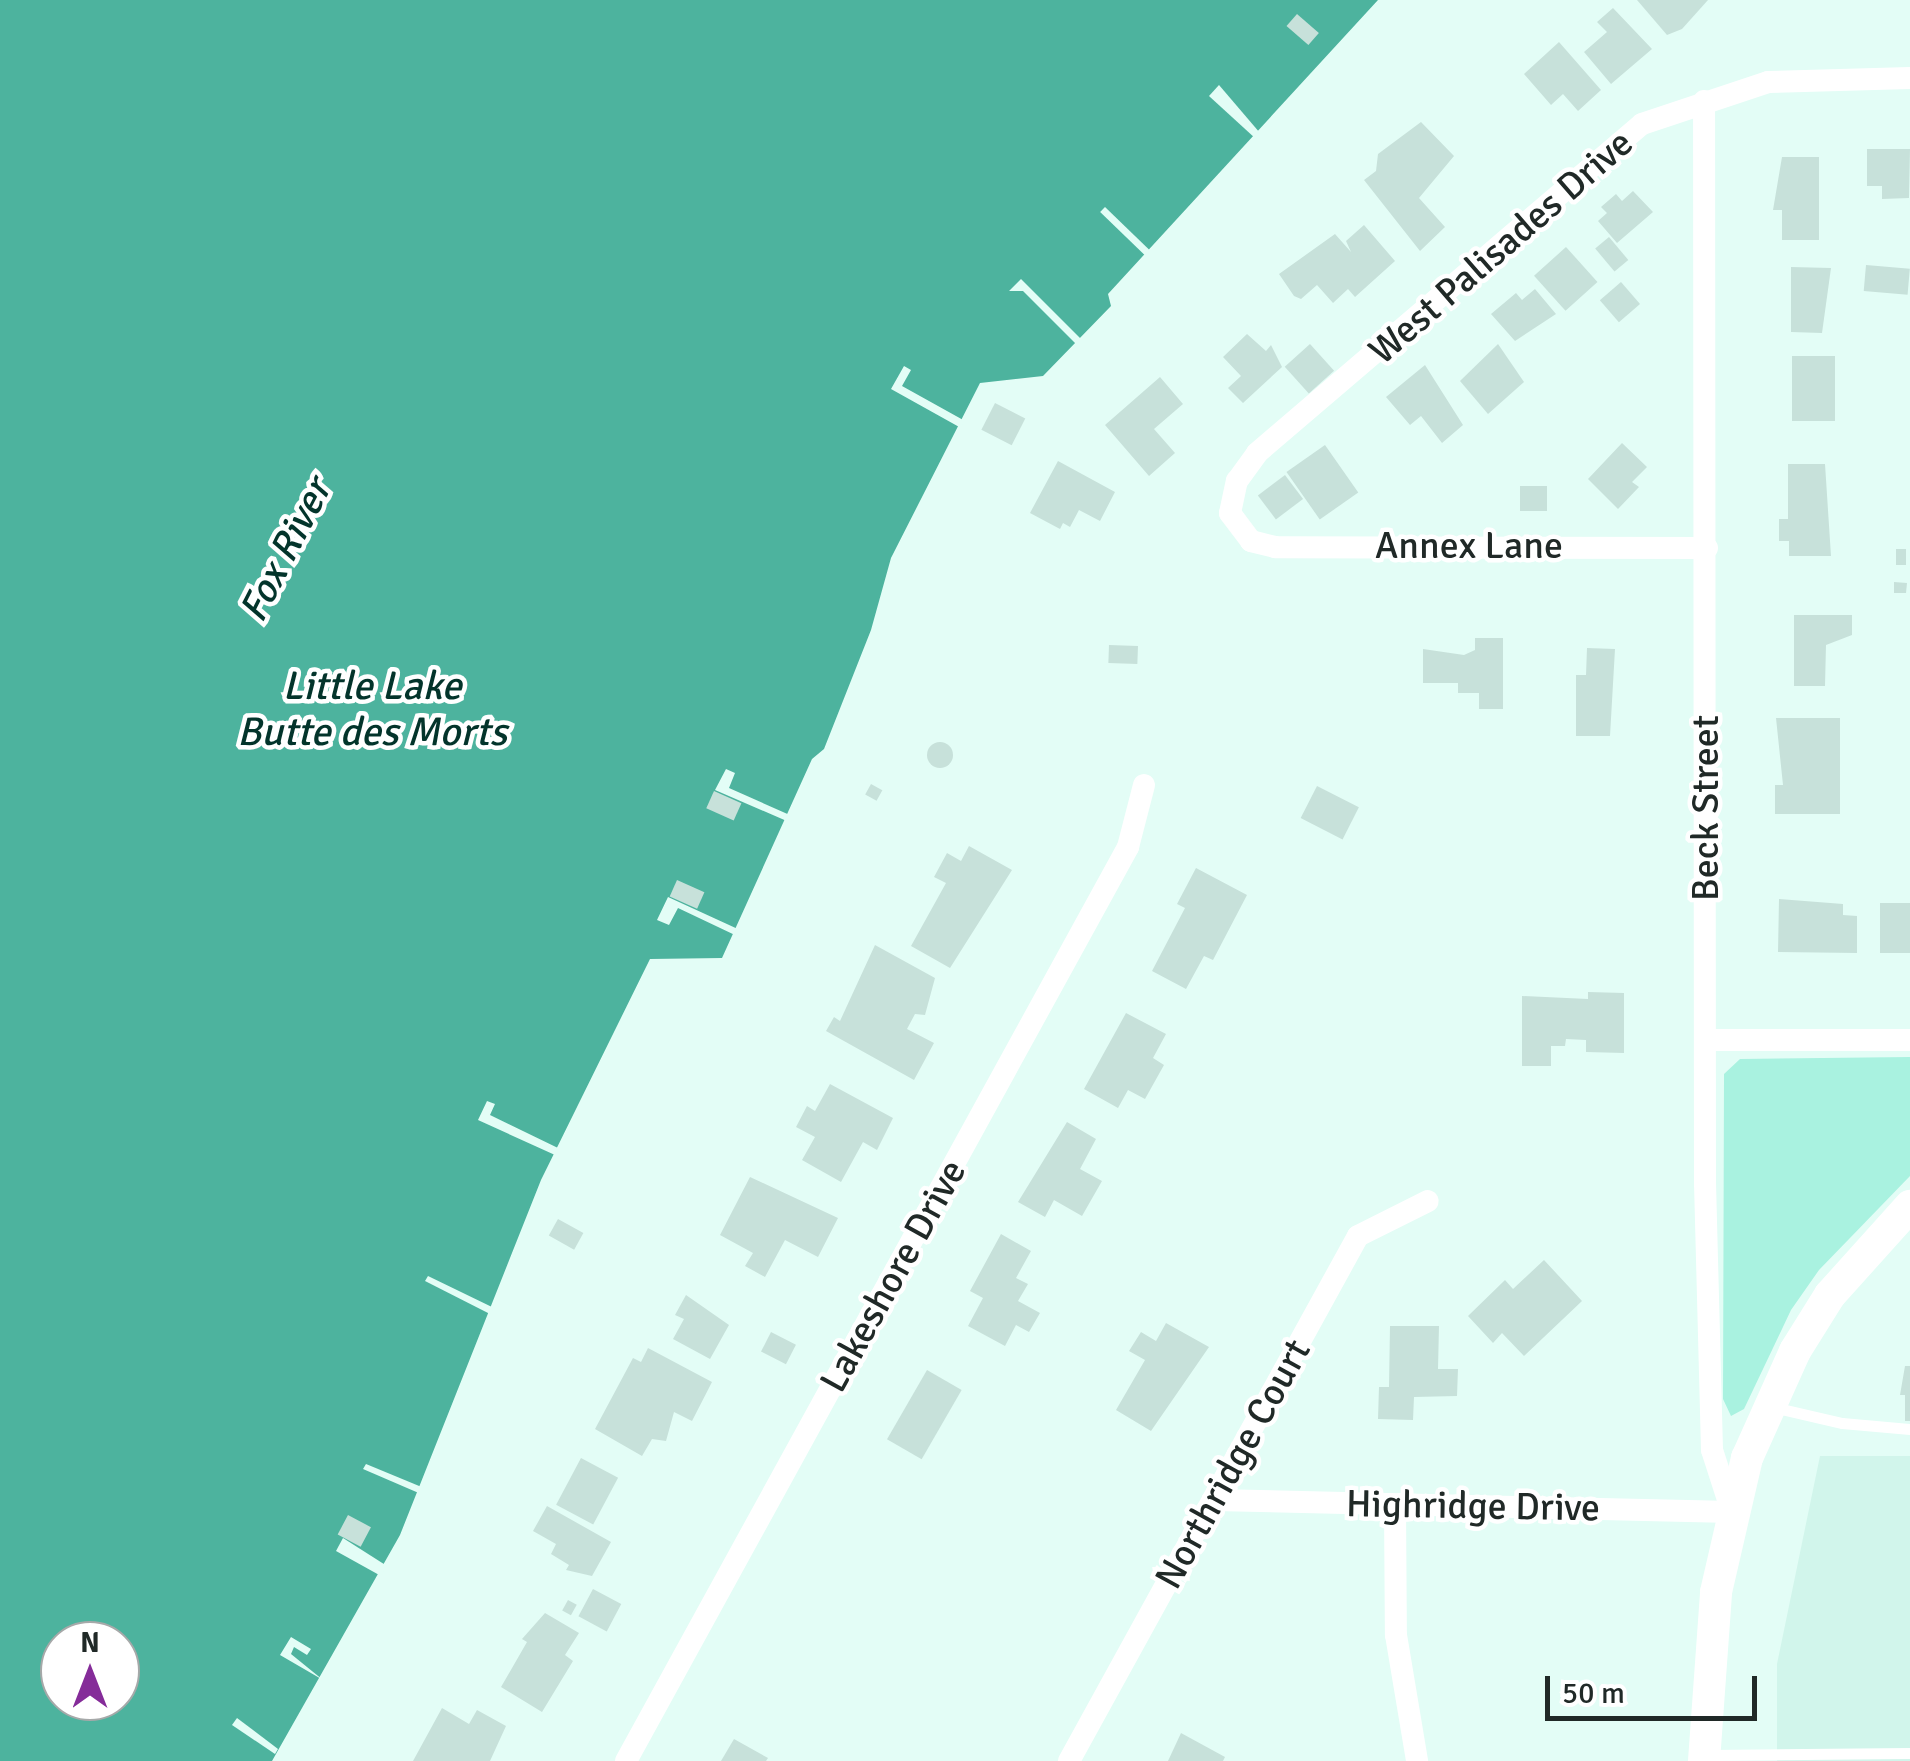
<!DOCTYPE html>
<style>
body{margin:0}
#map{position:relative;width:1910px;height:1761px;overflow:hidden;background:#e3fdf6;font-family:Signika,sans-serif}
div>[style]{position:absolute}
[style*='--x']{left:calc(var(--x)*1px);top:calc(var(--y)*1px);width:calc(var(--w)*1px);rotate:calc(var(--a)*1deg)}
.built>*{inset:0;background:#d1f5eb}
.green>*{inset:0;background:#a9f2e0}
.water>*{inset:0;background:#4db39e}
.pier>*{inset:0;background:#e3fdf6;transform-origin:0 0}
.building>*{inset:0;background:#c7e1da;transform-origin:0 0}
.round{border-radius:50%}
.service>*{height:11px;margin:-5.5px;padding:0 5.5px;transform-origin:5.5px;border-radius:5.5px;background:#fff}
.minor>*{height:22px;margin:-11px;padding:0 11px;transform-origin:11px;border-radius:11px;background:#fff}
.secondary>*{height:32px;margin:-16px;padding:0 16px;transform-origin:16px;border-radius:16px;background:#fff}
span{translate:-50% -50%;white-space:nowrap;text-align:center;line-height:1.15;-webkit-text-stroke:9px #fff;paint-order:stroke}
.street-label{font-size:38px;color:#202927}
.water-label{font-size:40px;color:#03342b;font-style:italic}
.north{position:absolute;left:40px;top:1621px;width:100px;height:100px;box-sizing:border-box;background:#fff;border:2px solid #a6a9a9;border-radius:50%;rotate:0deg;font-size:28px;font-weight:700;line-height:40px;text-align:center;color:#202927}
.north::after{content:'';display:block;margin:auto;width:35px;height:45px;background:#852c99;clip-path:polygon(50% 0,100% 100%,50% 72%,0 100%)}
.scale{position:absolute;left:1545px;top:1676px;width:212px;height:45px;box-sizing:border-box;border:5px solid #202927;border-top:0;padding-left:12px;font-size:30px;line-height:35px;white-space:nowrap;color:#202927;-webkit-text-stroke:8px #fff;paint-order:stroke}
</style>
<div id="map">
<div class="built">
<div style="clip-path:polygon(1820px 1456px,1910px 1456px,1910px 1761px,1777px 1761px,1777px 1664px)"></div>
</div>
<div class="green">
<div style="clip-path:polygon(1910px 1057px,1910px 1176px,1819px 1270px,1791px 1310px,1744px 1409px,1731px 1416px,1723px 1399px,1724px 1074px,1740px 1059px)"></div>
</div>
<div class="water">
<div style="clip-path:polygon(evenodd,0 0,1378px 0,1108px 294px,1111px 306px,1043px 376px,980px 383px,891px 558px,871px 630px,824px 749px,812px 759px,722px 958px,650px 959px,541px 1180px,400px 1535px,272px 1761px,0 1761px,0 0,60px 1641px,120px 1641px,120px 1701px,60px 1701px,60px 1641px)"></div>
</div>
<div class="pier">
<div style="clip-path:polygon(1219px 85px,1260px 133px,1256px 139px,1209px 96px)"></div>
<div style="left:1105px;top:207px;width:64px;height:7px;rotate:44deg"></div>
<div style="clip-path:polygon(1021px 279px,1081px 339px,1076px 344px,1023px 291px,1009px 291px)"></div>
<div style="clip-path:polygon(904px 366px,911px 370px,902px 386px,965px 421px,961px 428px,891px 389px)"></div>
<div style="clip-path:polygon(726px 769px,735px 773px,729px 788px,792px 816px,789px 822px,715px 790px)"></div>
<div style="clip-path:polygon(668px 897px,740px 930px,737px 936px,678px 908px,669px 925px,657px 920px)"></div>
<div style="clip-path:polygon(487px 1101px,495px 1104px,490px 1115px,558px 1148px,555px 1155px,478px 1120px)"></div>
<div style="clip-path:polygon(428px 1276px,494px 1308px,490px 1314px,425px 1281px)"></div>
<div style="clip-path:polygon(366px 1464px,424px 1488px,421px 1494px,363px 1469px)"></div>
<div style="clip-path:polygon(343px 1538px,387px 1566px,381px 1576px,336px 1551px)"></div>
<div style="clip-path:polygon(291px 1637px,311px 1649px,307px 1655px,294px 1647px,291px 1654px,323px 1680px,280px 1655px)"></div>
<div style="clip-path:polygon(237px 1718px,278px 1749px,275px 1754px,232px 1725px)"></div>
</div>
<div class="building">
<div style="clip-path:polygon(1637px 0,1708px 0,1682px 29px,1667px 35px)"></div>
<div style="clip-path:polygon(1613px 8px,1652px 49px,1611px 84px,1584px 52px,1607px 32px,1597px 22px)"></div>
<div style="left:1297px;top:14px;width:29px;height:16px;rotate:41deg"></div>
<div style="clip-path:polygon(1559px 42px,1601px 90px,1578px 111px,1563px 94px,1551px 105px,1524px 74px)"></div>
<div style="clip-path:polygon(1421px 122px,1454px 156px,1419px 198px,1445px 227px,1420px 251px,1364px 180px,1376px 171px,1378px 154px)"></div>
<div style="clip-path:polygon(1867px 149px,1910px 149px,1909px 198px,1882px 199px,1882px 186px,1867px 186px)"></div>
<div style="clip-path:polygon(1782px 157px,1819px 157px,1819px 240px,1782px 240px,1782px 210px,1773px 210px)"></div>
<div style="clip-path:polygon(1633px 191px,1653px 212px,1617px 243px,1598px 221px,1607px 213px,1601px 207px,1616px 194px,1622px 201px)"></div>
<div style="clip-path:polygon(1364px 225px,1395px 261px,1355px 297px,1348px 289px,1333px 303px,1317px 285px,1301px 299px,1294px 296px,1279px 274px,1335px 234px,1351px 252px,1346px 241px)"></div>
<div style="left:1609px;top:237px;width:30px;height:18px;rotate:50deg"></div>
<div style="left:1566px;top:247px;width:47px;height:43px;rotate:48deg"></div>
<div style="left:1866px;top:265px;width:44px;height:26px;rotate:5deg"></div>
<div style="clip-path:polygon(1791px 267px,1831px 268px,1822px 333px,1791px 332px)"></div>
<div style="left:1621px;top:282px;width:29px;height:28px;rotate:49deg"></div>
<div style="clip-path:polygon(1535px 289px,1556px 314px,1515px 341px,1491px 314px,1516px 293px,1522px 300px)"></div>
<div style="clip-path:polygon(1247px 334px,1266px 351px,1271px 345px,1282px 367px,1243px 403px,1228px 388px,1241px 376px,1223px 357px)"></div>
<div style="left:1310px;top:344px;width:36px;height:34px;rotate:48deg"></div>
<div style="clip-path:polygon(1498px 344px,1524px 382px,1488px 414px,1460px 381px)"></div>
<div style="left:1792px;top:356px;width:43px;height:65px"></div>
<div style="clip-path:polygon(1425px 365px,1463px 425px,1442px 443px,1421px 416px,1410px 425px,1386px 397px)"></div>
<div style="clip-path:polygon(1160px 377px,1183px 404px,1154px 429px,1175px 453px,1149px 476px,1105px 425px)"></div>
<div style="left:995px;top:403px;width:34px;height:30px;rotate:27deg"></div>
<div style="clip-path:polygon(1622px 443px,1647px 467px,1632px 482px,1639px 487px,1618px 509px,1588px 479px)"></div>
<div style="left:1325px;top:445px;width:58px;height:47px;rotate:55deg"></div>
<div style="clip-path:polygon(1058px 461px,1115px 492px,1100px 521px,1079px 510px,1070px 527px,1063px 523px,1060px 529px,1030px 513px)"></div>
<div style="clip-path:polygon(1788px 464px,1825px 464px,1831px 556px,1789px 556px,1789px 541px,1779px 541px,1779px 519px,1788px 519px)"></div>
<div style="left:1285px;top:475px;width:30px;height:34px;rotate:53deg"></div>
<div style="left:1520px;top:486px;width:27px;height:25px"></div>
<div style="left:1896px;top:549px;width:10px;height:16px"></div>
<div style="clip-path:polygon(1894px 582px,1907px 583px,1906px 593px,1894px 593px)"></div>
<div style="clip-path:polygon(1794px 615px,1852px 615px,1852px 635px,1826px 645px,1825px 686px,1794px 686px)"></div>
<div style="clip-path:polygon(1475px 638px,1503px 638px,1503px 709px,1479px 709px,1479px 693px,1458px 693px,1458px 683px,1423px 683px,1423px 649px,1464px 655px,1475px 650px)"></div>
<div style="left:1109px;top:645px;width:29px;height:18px;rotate:2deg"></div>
<div style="clip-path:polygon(1587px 648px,1615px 649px,1610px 736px,1576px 736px,1576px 675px,1586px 675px)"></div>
<div style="clip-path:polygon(1776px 718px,1840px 718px,1840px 814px,1775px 814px,1775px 785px,1783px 785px)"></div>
<div class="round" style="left:927px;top:742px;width:26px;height:26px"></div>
<div style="left:871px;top:784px;width:13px;height:12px;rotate:29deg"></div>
<div style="left:1317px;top:786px;width:47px;height:36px;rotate:27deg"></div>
<div style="left:714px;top:791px;width:30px;height:19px;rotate:24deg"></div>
<div style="clip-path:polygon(969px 846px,1012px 870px,950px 968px,911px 946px,946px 883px,934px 877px,947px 853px,961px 861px)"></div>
<div style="clip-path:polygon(1196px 868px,1247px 895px,1213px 960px,1204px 956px,1186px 989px,1152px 971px,1185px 908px,1177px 904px)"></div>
<div style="left:677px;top:880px;width:30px;height:18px;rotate:24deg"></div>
<div style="clip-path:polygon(1779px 899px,1843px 904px,1843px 915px,1857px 916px,1857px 953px,1778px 952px)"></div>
<div style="left:1880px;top:903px;width:30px;height:50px"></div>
<div style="clip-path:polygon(875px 945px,935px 978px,925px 1015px,915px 1014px,907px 1029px,934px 1043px,914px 1080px,826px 1031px,834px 1017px,840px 1021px)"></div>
<div style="clip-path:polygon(1588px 992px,1624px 993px,1624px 1053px,1586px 1052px,1586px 1040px,1566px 1039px,1565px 1046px,1551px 1046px,1551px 1066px,1522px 1066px,1522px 996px,1588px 999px)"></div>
<div style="clip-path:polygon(1126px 1013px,1166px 1034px,1153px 1058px,1164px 1065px,1145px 1099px,1128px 1090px,1118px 1108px,1084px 1089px)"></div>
<div style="clip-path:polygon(830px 1084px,893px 1118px,877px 1150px,863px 1142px,841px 1182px,802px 1160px,815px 1137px,796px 1127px,807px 1106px,815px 1111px)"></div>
<div style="clip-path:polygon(1067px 1122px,1096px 1139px,1080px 1169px,1102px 1181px,1082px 1216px,1054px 1200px,1045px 1217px,1018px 1202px)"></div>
<div style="clip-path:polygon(750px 1177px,838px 1218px,818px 1257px,785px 1240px,765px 1277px,745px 1266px,753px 1253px,720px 1235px)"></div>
<div style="left:558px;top:1219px;width:29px;height:19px;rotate:29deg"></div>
<div style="clip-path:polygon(1001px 1234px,1031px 1251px,1016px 1278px,1028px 1284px,1018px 1301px,1040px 1313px,1029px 1332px,1016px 1325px,1005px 1346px,968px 1326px,983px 1298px,970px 1291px)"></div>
<div style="clip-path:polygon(1544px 1260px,1582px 1301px,1524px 1356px,1502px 1333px,1493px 1343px,1468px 1316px,1505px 1280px,1513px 1289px)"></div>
<div style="clip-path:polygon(686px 1295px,729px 1325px,710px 1359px,673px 1339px,684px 1319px,675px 1315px)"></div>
<div style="clip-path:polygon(1166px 1323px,1209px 1347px,1151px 1431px,1116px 1410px,1145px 1360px,1129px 1351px,1141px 1332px,1156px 1341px)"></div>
<div style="clip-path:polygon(1390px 1326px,1439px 1326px,1438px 1369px,1458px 1369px,1457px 1396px,1414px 1397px,1413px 1420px,1378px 1419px,1379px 1387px,1389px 1387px)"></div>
<div style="left:771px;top:1332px;width:28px;height:22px;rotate:27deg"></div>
<div style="clip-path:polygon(648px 1348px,712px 1382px,692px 1421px,674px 1412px,666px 1441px,652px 1439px,642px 1456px,595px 1429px,633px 1358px,641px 1362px)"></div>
<div style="clip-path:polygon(1905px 1366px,1910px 1366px,1910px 1421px,1905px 1421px,1905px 1395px,1900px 1395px)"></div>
<div style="left:927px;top:1370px;width:40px;height:80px;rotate:30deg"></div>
<div style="left:581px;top:1458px;width:42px;height:53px;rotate:28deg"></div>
<div style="clip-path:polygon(547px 1506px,611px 1542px,592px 1576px,566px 1570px,569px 1565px,551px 1554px,556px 1544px,533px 1531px)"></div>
<div style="left:348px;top:1515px;width:26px;height:22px;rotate:28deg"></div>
<div style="left:593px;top:1589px;width:32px;height:31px;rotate:28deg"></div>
<div style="left:568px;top:1600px;width:10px;height:12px;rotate:29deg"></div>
<div style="clip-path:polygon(545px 1613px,579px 1633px,565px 1655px,573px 1661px,542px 1712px,501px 1687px,527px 1642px,522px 1639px)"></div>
<div style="clip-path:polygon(442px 1708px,469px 1724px,477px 1710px,506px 1726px,490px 1761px,413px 1761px)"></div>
<div style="clip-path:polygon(1181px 1733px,1225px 1757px,1223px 1761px,1168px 1761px)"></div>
<div style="clip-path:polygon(734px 1739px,768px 1758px,766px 1761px,721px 1761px)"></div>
</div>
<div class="service">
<div style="--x:1773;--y:1407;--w:71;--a:13.1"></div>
<div style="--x:1842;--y:1423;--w:68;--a:5"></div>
<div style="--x:1709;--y:1755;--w:201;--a:-0.6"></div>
</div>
<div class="minor">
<div style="--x:1707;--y:548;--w:432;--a:-179.9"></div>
<div style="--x:1275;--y:547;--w:25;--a:-166"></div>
<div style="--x:1251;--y:541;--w:35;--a:-127"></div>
<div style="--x:1230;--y:513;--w:33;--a:-78"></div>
<div style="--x:1237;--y:481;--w:34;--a:-54"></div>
<div style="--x:1257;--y:453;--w:506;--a:-40.52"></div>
<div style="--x:1642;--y:124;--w:133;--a:-18.4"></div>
<div style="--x:1768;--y:82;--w:142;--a:-1.6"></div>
<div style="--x:1705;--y:1040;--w:205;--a:0"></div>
<div style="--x:1214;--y:1500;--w:518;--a:1.33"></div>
<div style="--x:1732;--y:1512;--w:65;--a:-107.9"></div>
<div style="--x:1712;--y:1450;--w:266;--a:-91.5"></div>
<div style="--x:1705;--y:1184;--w:1083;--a:-90.05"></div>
<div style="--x:1395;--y:1506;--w:129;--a:89.6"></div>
<div style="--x:1396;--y:1635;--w:128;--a:80.5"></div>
<div style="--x:626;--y:1761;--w:1043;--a:-61.22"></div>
<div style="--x:1128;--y:847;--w:64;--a:-75.5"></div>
<div style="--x:1069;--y:1761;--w:599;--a:-61.17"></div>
<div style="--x:1358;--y:1236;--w:78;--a:-26.6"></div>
</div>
<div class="secondary">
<div style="--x:1704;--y:1761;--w:169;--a:-85.9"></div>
<div style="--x:1716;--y:1592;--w:138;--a:-77"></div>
<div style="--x:1747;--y:1458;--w:117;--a:-65.8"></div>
<div style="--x:1795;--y:1351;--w:66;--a:-58"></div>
<div style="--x:1830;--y:1295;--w:120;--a:-48"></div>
</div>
<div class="street-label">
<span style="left:1501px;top:247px;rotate:-41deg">West Palisades Drive</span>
<span style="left:1469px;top:546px">Annex Lane</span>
<span style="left:1706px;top:808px;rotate:-90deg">Beck Street</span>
<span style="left:893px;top:1276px;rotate:-61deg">Lakeshore Drive</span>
<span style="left:1233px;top:1464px;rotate:-61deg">Northridge Court</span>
<span style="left:1473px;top:1506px;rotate:1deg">Highridge Drive</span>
</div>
<div class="water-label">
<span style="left:285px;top:550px;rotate:-63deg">Fox River</span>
<span style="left:372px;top:709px">Little Lake<br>Butte des Morts</span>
</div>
<div class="north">N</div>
<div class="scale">50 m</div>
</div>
